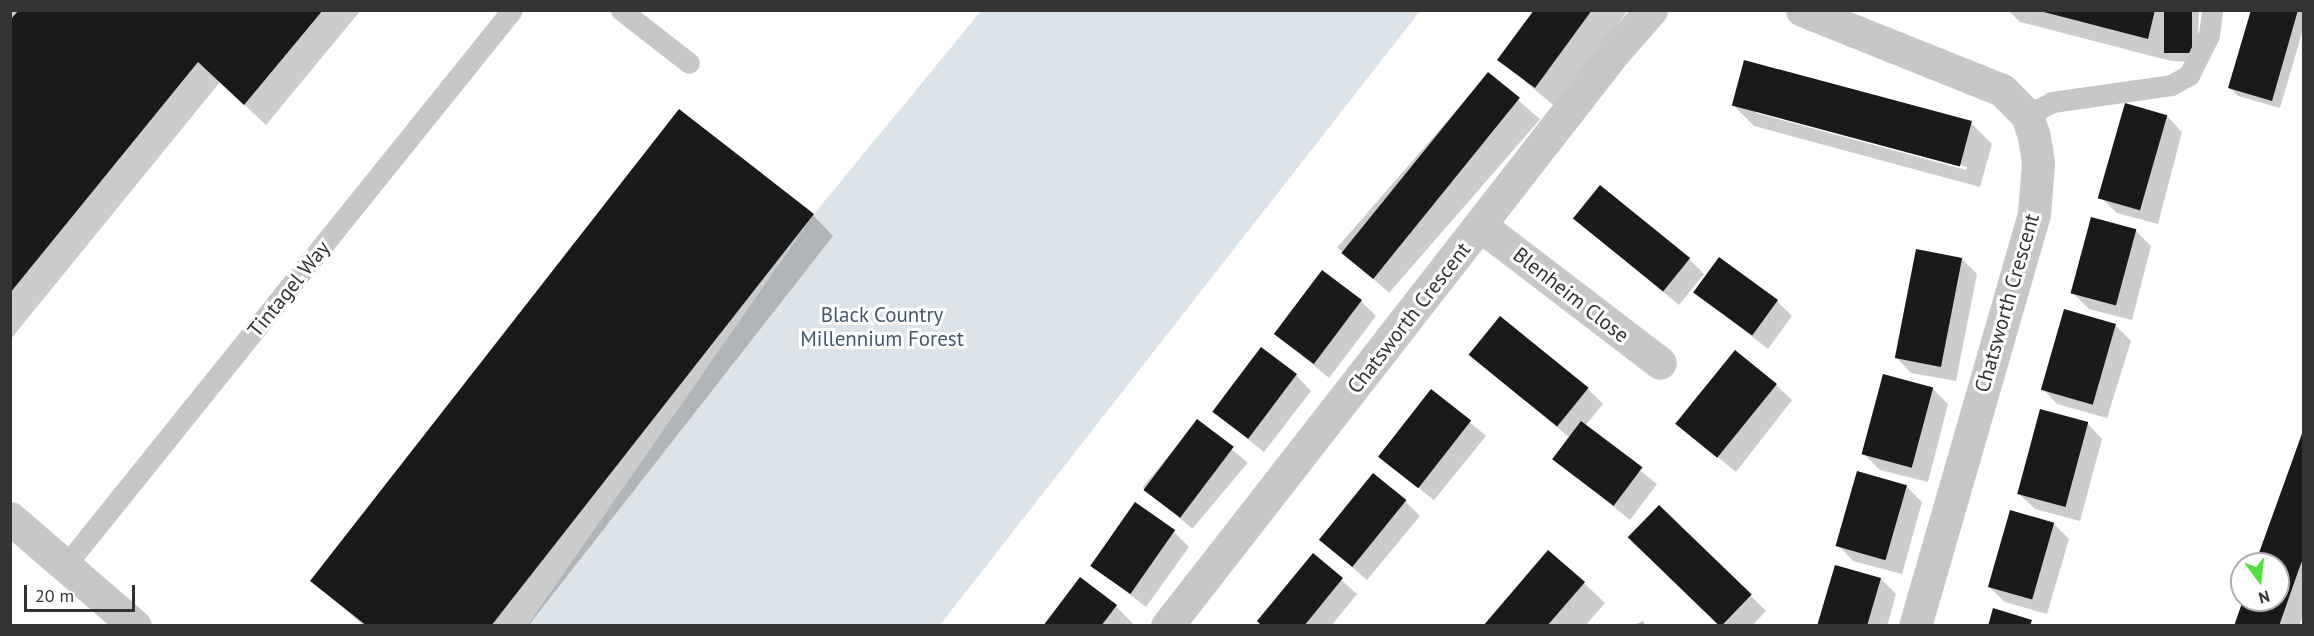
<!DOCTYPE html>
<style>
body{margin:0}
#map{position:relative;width:2314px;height:636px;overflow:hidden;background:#fff;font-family:"PT Sans",sans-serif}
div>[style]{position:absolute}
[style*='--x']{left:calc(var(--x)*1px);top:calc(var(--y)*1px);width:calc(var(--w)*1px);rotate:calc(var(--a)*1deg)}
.green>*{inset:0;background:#dce3e9}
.shadow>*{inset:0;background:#0003;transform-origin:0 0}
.building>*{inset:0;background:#1a1a1a;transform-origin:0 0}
.path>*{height:4px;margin-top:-2px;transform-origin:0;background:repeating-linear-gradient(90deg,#c0c0c0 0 3px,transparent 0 6px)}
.lane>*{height:21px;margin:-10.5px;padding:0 10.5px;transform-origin:10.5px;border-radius:10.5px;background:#c7c7c7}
.street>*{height:33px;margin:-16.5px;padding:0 16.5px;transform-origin:16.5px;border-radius:16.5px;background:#c7c7c7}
span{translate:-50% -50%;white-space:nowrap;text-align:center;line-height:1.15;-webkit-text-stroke:6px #fff;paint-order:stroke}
.street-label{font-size:21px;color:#333}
.park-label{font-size:21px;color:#41586d}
.frame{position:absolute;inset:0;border:12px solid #333;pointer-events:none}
.north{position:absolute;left:2230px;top:552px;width:60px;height:60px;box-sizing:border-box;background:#fff;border:2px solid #adadad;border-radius:50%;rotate:165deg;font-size:16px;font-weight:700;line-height:24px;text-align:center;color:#333}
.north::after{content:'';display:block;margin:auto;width:21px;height:27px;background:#52df3f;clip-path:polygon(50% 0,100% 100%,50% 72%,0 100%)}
.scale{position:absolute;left:24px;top:585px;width:111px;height:27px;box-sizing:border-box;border:3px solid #333;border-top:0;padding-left:8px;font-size:18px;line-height:21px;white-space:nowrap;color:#333;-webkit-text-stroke:4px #fff;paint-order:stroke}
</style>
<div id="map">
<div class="green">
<div style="clip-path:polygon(981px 11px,1420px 11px,940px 625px,527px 626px,814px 214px)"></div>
</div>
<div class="shadow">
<div style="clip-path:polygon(10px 10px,361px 10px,266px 125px,220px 82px,10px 340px)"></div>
<div style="clip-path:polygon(1535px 10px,1628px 10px,1557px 108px,1499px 60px)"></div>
<div style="clip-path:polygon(2008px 10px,2199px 10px,2197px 62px,2171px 61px,2020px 22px)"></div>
<div style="clip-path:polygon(2253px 10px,2304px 10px,2304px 26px,2280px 108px,2238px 96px,2230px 88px)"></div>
<div style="left:1488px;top:74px;width:69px;height:230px;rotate:41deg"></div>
<div style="clip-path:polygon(evenodd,1733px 105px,1971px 123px,1992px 144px,1980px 187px,1754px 126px,1733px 105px,1756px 110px,1967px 167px,1966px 170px,1756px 113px,1756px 110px)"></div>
<div style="clip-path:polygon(2167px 116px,2182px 132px,2158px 224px,2117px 213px,2101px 198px)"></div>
<div style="clip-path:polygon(813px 215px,833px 236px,528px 626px,364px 626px,312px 581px)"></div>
<div style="clip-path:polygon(1575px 219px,1689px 259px,1704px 274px,1679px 305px)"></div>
<div style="clip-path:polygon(2135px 230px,2151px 246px,2132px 320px,2089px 309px,2074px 294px)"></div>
<div style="clip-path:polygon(1962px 259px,1977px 274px,1956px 381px,1911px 373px,1896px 357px)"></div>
<div style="clip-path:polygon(1695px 292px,1777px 301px,1792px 316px,1768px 349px)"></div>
<div style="clip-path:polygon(1361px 301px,1376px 316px,1329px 378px,1276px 334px)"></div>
<div style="clip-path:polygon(2115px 325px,2131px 341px,2107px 418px,2057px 404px,2042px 388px)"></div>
<div style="clip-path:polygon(1470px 354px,1588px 389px,1603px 404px,1585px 426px,1657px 484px,1630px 520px,1554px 459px,1570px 438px)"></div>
<div style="clip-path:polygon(1296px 375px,1311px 391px,1264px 452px,1214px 412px)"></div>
<div style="clip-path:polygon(1776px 385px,1792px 400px,1736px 472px,1679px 425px)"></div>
<div style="clip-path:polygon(1932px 388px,1948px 404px,1928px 482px,1880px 470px,1864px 454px)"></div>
<div style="left:1431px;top:391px;width:71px;height:83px;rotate:39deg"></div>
<div style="left:1198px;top:421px;width:65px;height:86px;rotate:40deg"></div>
<div style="clip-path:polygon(2087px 423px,2102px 439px,2080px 521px,2035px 509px,2019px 494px)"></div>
<div style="clip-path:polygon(2304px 431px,2304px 613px,2299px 626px,2235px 626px,2244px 600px,2278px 600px,2278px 564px,2257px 564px)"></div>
<div style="clip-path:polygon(1906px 486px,1922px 502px,1902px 574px,1853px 561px,1838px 545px)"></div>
<div style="clip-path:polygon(1405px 501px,1420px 516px,1367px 580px,1320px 539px)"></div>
<div style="clip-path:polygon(2054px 524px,2069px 539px,2047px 614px,2005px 602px,1989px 587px)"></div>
<div style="clip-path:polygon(1174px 532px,1189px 547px,1146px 607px,1093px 566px)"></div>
<div style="clip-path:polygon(1313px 555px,1357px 594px,1331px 626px,1263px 626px)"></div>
<div style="clip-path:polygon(1081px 579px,1116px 606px,1135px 626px,1045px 626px)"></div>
<div style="clip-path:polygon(1881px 579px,1896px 594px,1887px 626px,1819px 626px)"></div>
<div style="clip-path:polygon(1584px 583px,1605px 603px,1585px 626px,1485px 626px)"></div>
<div style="clip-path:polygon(1751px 596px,1766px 611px,1752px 626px,1722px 626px)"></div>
</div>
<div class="building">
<div style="clip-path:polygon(19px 10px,323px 10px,244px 105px,198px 62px,10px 293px,10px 20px)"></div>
<div style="clip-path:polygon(1534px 10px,1592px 10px,1535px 88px,1497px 60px)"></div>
<div style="clip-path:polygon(2036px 10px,2155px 10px,2148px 39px)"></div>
<div style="left:2164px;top:10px;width:28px;height:43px"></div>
<div style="clip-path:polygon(2251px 10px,2298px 10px,2272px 101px,2228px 88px)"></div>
<div style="left:1744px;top:60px;width:236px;height:47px;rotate:15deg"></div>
<div style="left:1488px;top:72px;width:41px;height:233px;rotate:39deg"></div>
<div style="left:2125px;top:103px;width:44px;height:99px;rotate:16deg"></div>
<div style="clip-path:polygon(679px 109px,814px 214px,491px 626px,367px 626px,310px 581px)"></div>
<div style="left:1600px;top:185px;width:116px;height:43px;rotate:39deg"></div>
<div style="left:2091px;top:217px;width:47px;height:79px;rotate:15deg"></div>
<div style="left:1916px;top:249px;width:47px;height:111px;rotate:11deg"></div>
<div style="left:1719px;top:257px;width:73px;height:44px;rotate:36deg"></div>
<div style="left:1322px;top:270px;width:50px;height:80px;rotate:37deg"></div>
<div style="left:2064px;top:309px;width:54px;height:84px;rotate:16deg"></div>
<div style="left:1500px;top:316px;width:114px;height:50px;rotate:39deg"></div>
<div style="left:1261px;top:347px;width:45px;height:81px;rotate:37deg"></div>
<div style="left:1735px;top:350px;width:54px;height:95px;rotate:39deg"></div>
<div style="left:1883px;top:374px;width:52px;height:83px;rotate:15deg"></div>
<div style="left:1431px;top:389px;width:51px;height:86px;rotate:38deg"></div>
<div style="left:2040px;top:409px;width:50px;height:88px;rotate:15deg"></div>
<div style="left:1197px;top:419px;width:46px;height:89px;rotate:37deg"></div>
<div style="left:1581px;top:421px;width:77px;height:48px;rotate:37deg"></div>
<div style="clip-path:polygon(2304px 428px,2304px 556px,2299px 569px,2279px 626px,2234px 626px,2243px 600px,2278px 600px,2278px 564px,2255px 564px)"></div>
<div style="left:1857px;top:471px;width:52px;height:78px;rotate:16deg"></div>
<div style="left:1373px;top:473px;width:43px;height:86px;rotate:39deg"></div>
<div style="left:1135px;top:502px;width:49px;height:78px;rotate:35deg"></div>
<div style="left:1659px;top:505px;width:129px;height:45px;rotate:44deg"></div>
<div style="left:2010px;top:510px;width:46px;height:80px;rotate:16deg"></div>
<div style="clip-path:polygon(1548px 550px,1585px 582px,1547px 626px,1483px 626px)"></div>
<div style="clip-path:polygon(1313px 553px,1343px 578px,1304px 626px,1262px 626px,1257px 621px)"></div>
<div style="clip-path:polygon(1835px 565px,1881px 578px,1867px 626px,1817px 626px)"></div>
<div style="clip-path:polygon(1080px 577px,1117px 605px,1101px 626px,1043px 626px)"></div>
<div style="clip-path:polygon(1993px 608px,2032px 620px,2030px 626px,1988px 626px)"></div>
</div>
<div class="path">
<div style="--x:1638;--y:626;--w:5;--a:-53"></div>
<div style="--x:1641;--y:622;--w:5;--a:53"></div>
</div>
<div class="lane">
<div style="--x:621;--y:10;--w:86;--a:37.9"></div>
<div style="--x:2027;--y:115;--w:28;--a:-27"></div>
<div style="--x:2052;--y:102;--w:120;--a:-8.1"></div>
<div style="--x:2171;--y:85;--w:21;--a:-29"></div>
<div style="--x:2189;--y:75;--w:45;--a:-63.4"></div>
<div style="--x:2209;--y:35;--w:25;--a:-83"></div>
<div style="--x:65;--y:566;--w:713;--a:-51.2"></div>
</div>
<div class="street">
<div style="--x:1802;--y:10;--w:215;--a:21.8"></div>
<div style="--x:2002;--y:90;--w:35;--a:45"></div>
<div style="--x:2027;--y:115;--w:23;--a:72"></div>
<div style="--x:2034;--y:137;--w:26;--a:81"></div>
<div style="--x:2038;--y:163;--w:51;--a:94.5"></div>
<div style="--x:2034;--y:214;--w:429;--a:106.1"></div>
<div style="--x:1481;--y:226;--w:225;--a:37.4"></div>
<div style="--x:10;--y:518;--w:165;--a:40.8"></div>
<div style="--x:1167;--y:626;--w:729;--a:-52.08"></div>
<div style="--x:1615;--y:51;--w:55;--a:-48.7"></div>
</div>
<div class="street-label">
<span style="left:289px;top:289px;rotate:-51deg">Tintagel Way</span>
<span style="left:1571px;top:295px;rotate:38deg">Blenheim Close</span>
<span style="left:2007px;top:303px;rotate:-74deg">Chatsworth Crescent</span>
<span style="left:1409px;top:318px;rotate:-52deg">Chatsworth Crescent</span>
</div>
<div class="park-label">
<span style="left:882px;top:327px">Black Country<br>Millennium Forest</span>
</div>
<div class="frame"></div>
<div class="north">N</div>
<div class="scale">20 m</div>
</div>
